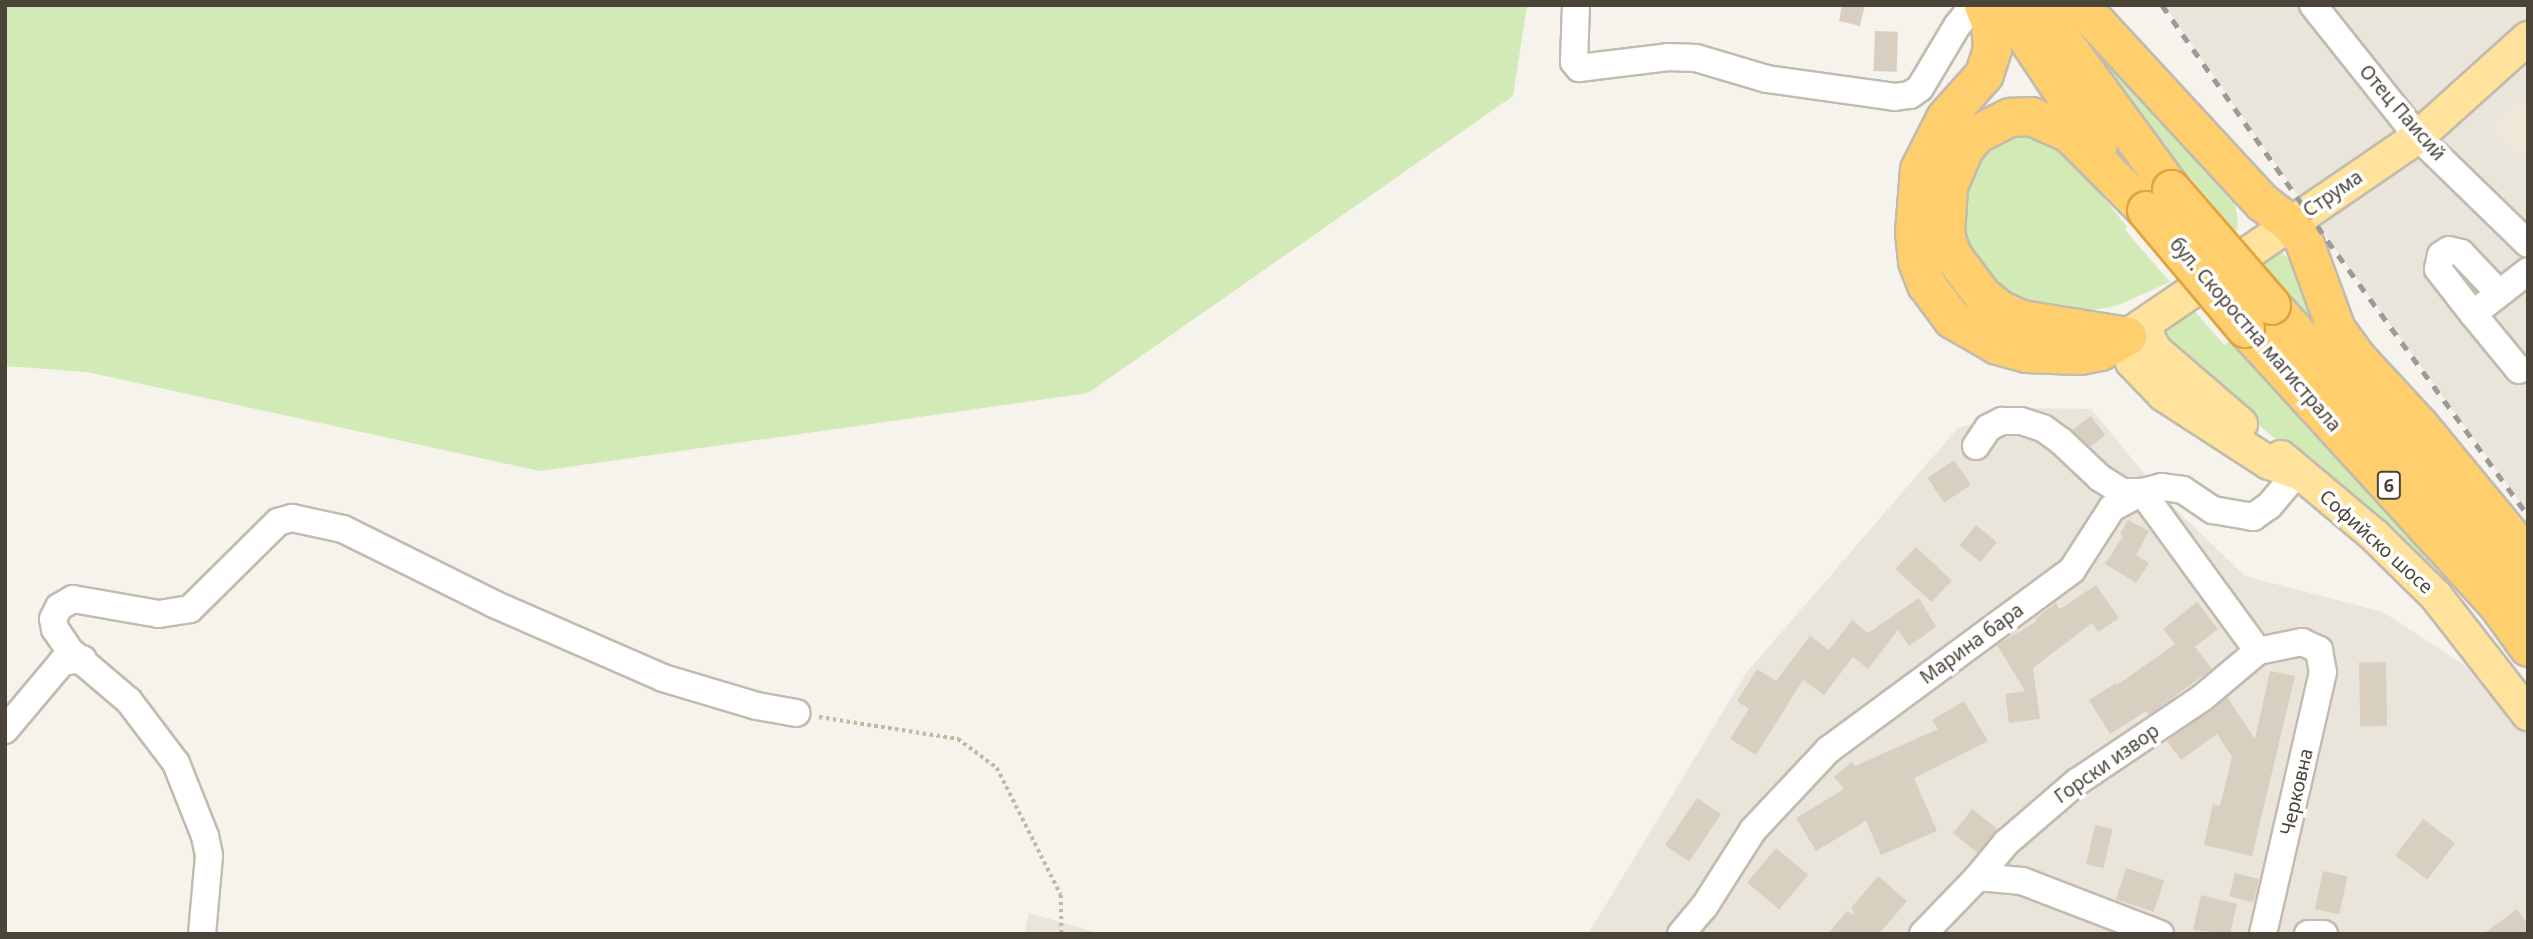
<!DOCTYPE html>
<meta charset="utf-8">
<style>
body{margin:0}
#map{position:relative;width:2533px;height:939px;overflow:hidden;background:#f6f3ec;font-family:"Noto Sans",sans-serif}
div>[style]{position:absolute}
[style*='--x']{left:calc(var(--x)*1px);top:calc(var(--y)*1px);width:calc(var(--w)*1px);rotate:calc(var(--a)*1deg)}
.residential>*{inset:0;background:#eae5da}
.education>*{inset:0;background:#efe8d6}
.green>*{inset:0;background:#d2eab5}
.building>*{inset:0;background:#d8cfc1;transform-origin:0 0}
.path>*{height:3.5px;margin-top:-1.75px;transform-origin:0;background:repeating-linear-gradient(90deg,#c4b79f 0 3.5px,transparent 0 7px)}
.roads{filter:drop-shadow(2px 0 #c2bbae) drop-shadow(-2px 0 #c2bbae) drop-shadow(0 2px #c2bbae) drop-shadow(0 -2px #c2bbae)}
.minor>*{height:26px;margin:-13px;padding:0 13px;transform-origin:13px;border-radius:13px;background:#fff}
.major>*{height:32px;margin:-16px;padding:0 16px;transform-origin:16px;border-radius:16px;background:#ffe39c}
.highway>*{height:37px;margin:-18.5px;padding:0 18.5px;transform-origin:18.5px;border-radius:18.5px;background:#ffcf6e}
.rail>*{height:5px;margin-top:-2.5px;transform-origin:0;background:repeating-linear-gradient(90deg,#9a9a9a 0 9px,transparent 0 18px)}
.bridges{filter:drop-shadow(2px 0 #e0a43c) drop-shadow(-2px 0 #e0a43c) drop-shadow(0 2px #e0a43c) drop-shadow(0 -2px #e0a43c)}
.highway-bridge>*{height:37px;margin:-18.5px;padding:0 18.5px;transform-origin:18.5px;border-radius:18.5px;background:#ffcf6e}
span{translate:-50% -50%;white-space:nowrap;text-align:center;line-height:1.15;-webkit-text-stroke:7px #fff;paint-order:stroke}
.shield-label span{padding:2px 5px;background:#fff;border:2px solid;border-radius:5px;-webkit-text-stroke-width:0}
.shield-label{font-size:18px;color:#4b4439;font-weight:700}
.street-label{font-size:19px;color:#4b4439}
.frame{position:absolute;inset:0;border:7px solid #4b4439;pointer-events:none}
</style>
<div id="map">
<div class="residential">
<div style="clip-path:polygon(2164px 5px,2528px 5px,2528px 513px,2339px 254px)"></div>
<div style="clip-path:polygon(2024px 408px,2091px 409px,2168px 502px,2245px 576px,2383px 612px,2484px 678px,2528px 723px,2528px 934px,1588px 934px,1747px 672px,1958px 428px)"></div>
<div style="clip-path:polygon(1029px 913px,1102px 934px,1024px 934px)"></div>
</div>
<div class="education">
<div style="clip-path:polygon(2528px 93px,2528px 162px,2494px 128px)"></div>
</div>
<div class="green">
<div style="clip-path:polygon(5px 5px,1527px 5px,1513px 96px,1088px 393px,540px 471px,87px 372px,5px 366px)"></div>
<div style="clip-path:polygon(2074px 25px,2197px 153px,2235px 203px,2238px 222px,2236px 232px,2188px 175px,2182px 179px,2117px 96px)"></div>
<div style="clip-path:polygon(2010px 126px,2058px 140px,2127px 227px,2125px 230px,2170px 282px,2116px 306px,2069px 314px,2017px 305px,1981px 281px,1954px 230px,1959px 188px,1985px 142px)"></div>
<div style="clip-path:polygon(2266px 251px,2280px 251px,2290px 260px,2306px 300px,2335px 349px,2257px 257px)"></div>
<div style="clip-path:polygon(2187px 302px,2224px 345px,2230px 341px,2429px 553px,2445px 575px,2160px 346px,2158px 323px)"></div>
</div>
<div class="building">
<div style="clip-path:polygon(1842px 5px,1865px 5px,1860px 26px,1839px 21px)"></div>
<div style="left:1875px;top:31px;width:23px;height:40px;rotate:2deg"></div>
<div style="clip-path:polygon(2091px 416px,2105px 435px,2090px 447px,2072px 430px)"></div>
<div style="left:1954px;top:460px;width:30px;height:32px;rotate:56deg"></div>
<div style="clip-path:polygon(2128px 520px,2149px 531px,2136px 555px,2149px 563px,2136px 583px,2105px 564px,2123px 536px,2120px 534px)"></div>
<div style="left:1976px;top:525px;width:27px;height:26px;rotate:39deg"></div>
<div style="left:1916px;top:547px;width:49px;height:30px;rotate:43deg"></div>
<div style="clip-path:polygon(2096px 585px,2119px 618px,2098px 632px,2092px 623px,2033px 668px,2040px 719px,2009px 723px,2005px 694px,2025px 691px,1997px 645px,2037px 621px,2035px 619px,2056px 603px,2060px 609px)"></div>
<div style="clip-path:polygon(1919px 598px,1936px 627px,1909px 646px,1898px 630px,1868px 669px,1853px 657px,1824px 695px,1803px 680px,1756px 755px,1730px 739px,1749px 709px,1737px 701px,1757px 669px,1776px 681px,1810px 636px,1829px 650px,1852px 620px,1868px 633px)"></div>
<div style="clip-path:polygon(2197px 602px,2218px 629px,2195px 647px,2212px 669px,2149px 715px,2146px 711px,2110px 734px,2089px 700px,2116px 683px,2117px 685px,2175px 644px,2163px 629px)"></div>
<div style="left:2386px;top:662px;width:64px;height:27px;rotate:89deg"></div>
<div style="clip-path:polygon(2270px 671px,2295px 676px,2252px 856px,2204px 845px,2213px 804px,2220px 806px,2232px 757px,2217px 734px,2181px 760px,2167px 741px,2227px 697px,2255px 739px)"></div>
<div style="clip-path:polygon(1964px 701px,1988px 741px,1914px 778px,1937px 831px,1881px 855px,1866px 821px,1816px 851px,1796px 818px,1844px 789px,1834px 777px,1852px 762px,1855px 766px,1938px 729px,1932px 720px)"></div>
<div style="left:1697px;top:798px;width:29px;height:57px;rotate:34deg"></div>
<div style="left:1972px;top:809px;width:33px;height:31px;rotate:38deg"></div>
<div style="left:2423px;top:819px;width:40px;height:46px;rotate:37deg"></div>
<div style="left:2095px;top:825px;width:18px;height:40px;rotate:13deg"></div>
<div style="left:1776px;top:848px;width:42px;height:45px;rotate:40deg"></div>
<div style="left:2126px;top:868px;width:40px;height:33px;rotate:18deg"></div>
<div style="left:2323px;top:871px;width:25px;height:39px;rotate:12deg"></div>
<div style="left:2235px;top:873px;width:25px;height:24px;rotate:14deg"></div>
<div style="clip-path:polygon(1878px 876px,1907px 901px,1879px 934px,1828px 934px,1847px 911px,1855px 915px,1851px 908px)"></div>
<div style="clip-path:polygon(2201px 895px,2237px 904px,2230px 934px,2193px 930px)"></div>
<div style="clip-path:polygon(2517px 909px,2528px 925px,2528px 934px,2483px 934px)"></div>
</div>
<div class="path">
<div style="--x:819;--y:717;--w:141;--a:9"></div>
<div style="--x:958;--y:739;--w:49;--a:36.6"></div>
<div style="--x:997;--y:768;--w:142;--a:63.3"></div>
<div style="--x:1061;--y:895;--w:39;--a:89"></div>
</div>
<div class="roads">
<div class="minor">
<div style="--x:1576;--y:5;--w:57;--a:92"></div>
<div style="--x:1574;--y:62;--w:8;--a:50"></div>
<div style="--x:1579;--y:68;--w:90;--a:-7"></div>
<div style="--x:1668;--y:57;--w:28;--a:2"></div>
<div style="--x:1696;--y:58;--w:74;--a:16.5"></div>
<div style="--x:1767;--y:79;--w:129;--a:8"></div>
<div style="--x:1895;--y:97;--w:15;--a:-8"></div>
<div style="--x:1910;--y:95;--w:12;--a:-35"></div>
<div style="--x:1920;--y:88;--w:72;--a:-59.2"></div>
<div style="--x:1957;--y:26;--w:27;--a:-51"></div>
<div style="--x:2313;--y:5;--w:169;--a:51.5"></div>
<div style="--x:2418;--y:137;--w:153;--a:44.2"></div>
<div style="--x:2473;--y:314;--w:57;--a:-127.9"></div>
<div style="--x:2438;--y:269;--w:14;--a:-78"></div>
<div style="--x:2441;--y:255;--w:9;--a:-32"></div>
<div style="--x:2449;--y:250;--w:12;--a:14"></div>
<div style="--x:2461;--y:253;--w:55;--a:46.5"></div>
<div style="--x:2519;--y:370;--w:72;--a:-129.4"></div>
<div style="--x:2473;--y:314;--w:70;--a:-38"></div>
<div style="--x:1976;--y:446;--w:22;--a:-56"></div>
<div style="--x:1988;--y:428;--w:16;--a:-27"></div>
<div style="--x:2002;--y:421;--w:19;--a:0"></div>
<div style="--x:2021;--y:421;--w:23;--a:18"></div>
<div style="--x:2043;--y:428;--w:22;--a:36"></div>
<div style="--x:2061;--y:441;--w:54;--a:43.5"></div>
<div style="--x:2100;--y:478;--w:26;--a:32"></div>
<div style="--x:2122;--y:492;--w:20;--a:0"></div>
<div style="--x:2142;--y:492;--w:197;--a:53.9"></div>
<div style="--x:5;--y:730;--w:89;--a:-50"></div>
<div style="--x:62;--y:662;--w:21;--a:-8"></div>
<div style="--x:1978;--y:877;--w:44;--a:5.2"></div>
<div style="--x:2022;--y:881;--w:148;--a:21"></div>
<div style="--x:202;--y:934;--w:79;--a:-84.9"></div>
<div style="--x:209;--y:855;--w:19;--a:-102"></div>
<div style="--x:205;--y:836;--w:79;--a:-111.7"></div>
<div style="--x:176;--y:763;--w:78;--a:-127.2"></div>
<div style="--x:129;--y:701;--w:77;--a:-139.7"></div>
<div style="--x:70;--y:651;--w:27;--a:-124"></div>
<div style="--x:55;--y:629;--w:10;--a:-101"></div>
<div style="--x:53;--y:619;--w:13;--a:-63"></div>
<div style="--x:59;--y:607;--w:16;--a:-30"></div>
<div style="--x:73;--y:599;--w:87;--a:9.9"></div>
<div style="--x:159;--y:614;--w:31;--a:-9"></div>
<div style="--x:190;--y:609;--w:124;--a:-44.7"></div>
<div style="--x:278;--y:522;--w:15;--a:-16"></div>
<div style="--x:292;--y:518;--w:52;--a:12.2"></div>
<div style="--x:343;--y:529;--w:169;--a:26.4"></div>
<div style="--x:494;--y:604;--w:184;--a:23.6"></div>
<div style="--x:663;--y:678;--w:98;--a:16.6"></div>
<div style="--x:757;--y:706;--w:40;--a:10"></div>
<div style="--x:1681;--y:934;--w:35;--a:-50"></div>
<div style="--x:1704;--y:907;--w:91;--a:-57.5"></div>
<div style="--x:1753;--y:830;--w:110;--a:-46.8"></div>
<div style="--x:1828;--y:750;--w:303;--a:-36.4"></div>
<div style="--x:2072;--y:570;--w:74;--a:-57.2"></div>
<div style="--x:2112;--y:508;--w:34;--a:-28"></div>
<div style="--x:2142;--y:492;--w:21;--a:-14"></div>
<div style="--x:2162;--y:487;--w:21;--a:8"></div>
<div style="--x:2183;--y:490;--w:36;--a:34"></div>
<div style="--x:2213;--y:510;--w:41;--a:9.9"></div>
<div style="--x:2253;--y:517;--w:19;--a:-35"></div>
<div style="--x:2269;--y:506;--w:43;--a:-49.7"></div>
<div style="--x:1923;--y:934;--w:79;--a:-46"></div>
<div style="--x:1978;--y:877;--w:44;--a:-50.5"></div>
<div style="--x:2006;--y:843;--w:94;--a:-40.7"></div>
<div style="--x:2077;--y:782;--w:151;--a:-33.9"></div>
<div style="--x:2202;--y:698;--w:73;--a:-40"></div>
<div style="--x:2258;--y:651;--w:45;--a:-11.6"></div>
<div style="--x:2302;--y:642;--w:19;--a:25"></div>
<div style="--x:2319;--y:650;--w:22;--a:80"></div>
<div style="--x:2323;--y:672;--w:269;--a:102.9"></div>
<div style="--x:2308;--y:934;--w:16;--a:0"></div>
</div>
<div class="major">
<div style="--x:2143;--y:325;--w:26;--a:65"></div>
<div style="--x:2154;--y:349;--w:115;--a:40.8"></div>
<div style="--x:2281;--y:457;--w:123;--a:40"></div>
<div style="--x:2375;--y:536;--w:86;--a:44.5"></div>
<div style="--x:2436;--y:596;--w:150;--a:52.1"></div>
<div style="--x:2297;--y:473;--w:30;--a:-160"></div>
<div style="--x:2269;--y:463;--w:125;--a:-147.1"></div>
<div style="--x:2164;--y:395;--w:46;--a:-134.1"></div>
<div style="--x:2132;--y:362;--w:26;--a:-101"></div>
<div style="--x:2127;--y:336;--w:353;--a:-34.4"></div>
<div style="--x:2418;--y:137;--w:148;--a:-42"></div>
</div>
<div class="highway">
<div style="--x:1983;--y:5;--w:18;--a:68"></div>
<div style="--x:1990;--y:22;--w:27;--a:86"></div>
<div style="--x:1992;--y:49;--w:26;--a:108"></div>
<div style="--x:1984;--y:74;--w:59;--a:131.6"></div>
<div style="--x:1945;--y:118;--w:57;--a:117"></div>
<div style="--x:1919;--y:169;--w:63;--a:94.5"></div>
<div style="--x:1914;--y:232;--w:29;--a:84"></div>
<div style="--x:1917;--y:261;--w:25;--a:69"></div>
<div style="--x:1926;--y:284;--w:44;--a:53.4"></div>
<div style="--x:1952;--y:319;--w:52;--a:30"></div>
<div style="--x:1997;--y:345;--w:30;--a:15"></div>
<div style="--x:2026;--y:353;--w:53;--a:2.2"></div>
<div style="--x:2079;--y:355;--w:21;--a:-11"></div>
<div style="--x:2100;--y:351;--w:31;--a:-29"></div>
<div style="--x:2005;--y:5;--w:168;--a:56.4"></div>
<div style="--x:2044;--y:5;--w:39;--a:63"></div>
<div style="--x:2062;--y:40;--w:185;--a:53.8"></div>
<div style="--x:2080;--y:5;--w:268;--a:47.3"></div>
<div style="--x:2262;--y:202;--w:36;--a:38"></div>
<div style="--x:2290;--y:224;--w:20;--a:49"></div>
<div style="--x:2303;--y:239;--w:96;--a:69.9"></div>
<div style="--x:2336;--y:329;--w:37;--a:54"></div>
<div style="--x:2358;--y:359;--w:90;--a:47.3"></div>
<div style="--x:2419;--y:425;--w:171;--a:50.5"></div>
<div style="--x:2271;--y:305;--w:287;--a:47.5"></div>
<div style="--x:2465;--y:517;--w:101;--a:51.4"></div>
<div style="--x:2245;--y:328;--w:374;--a:47.6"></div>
<div style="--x:2497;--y:604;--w:53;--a:54.2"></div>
<div style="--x:2127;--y:336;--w:107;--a:-170.9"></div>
<div style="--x:2021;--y:319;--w:24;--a:-156"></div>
<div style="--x:1999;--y:309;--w:22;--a:-141"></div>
<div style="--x:1982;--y:295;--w:50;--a:-126.9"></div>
<div style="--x:1952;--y:255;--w:21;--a:-109"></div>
<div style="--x:1945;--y:235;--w:49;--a:-86.5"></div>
<div style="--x:1948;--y:186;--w:39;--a:-67"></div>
<div style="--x:1963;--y:150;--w:21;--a:-51"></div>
<div style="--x:1976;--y:134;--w:38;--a:-27"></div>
<div style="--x:2010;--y:117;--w:21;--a:-3"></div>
<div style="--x:2031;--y:116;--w:42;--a:24.1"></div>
<div style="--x:2069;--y:133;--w:109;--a:45"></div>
</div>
</div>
<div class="rail">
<div style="--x:2162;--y:5;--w:306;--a:54.9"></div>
<div style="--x:2338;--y:255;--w:323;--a:53.9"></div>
</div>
<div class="bridges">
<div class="highway-bridge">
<div style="--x:2171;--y:189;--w:153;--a:49.2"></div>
<div style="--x:2146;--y:210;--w:154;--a:50"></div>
</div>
</div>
<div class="shield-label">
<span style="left:2389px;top:485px">6</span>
</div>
<div class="street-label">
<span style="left:2402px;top:113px;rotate:49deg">Отец Паисий</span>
<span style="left:2333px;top:194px;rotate:-34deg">Струма</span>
<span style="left:2255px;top:335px;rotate:49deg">бул. Скоростна магистрала</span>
<span style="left:2376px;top:542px;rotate:42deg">Софийско шосе</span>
<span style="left:1972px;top:644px;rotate:-36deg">Марина бара</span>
<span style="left:2107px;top:764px;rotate:-35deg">Горски извор</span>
<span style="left:2297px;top:792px;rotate:-77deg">Черковна</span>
</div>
<div class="frame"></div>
</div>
